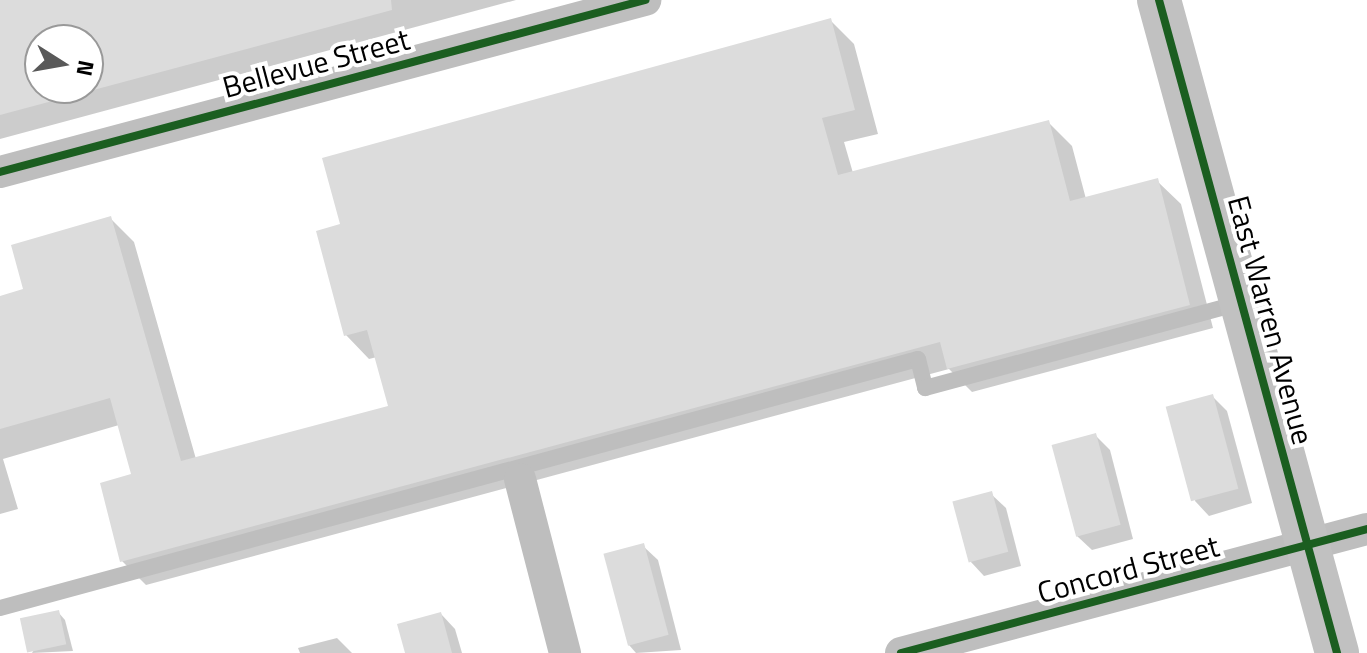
<!DOCTYPE html>
<style>
body{margin:0}
#map{position:relative;width:1367px;height:653px;overflow:hidden;background:#fff;font-family:"Titillium Web",sans-serif}
div>[style]{position:absolute}
[style*='--x']{left:calc(var(--x)*1px);top:calc(var(--y)*1px);width:calc(var(--w)*1px);rotate:calc(var(--a)*1deg)}
.shadow>*{inset:0;background:#0003}
.building>*{inset:0;background:#dcdcdc;transform-origin:0 0}
.lane>*{height:16px;margin:-8px;padding:0 8px;transform-origin:8px;border-radius:8px;background:#bebebe}
.street>*{height:32px;margin:-16px;padding:0 16px;transform-origin:16px;border-radius:16px;background:#bebebe}
.secondary>*{height:44px;margin:-22px;padding:0 22px;transform-origin:22px;border-radius:22px;background:#c1c1c1}
.cycleway>*{height:8px;margin:-4px;padding:0 4px;transform-origin:4px;border-radius:4px;background:#1b5e20}
span{translate:-50% -50%;white-space:nowrap;text-align:center;line-height:1.15;-webkit-text-stroke:8px #fff;paint-order:stroke}
.street-label{font-size:30px;color:#000}
.north{position:absolute;left:24px;top:24px;width:80px;height:80px;box-sizing:border-box;background:#fff;border:2px solid #999;border-radius:50%;rotate:101deg;font-size:22px;font-weight:700;line-height:32px;text-align:center;color:#000}
.north::after{content:'';display:block;margin:auto;width:28px;height:36px;background:#595959;clip-path:polygon(50% 0,100% 100%,50% 72%,0 100%)}
</style>
<div id="map">
<div class="shadow">
<div style="clip-path:polygon(evenodd,0 0,516px 0,0 139px,0 0,40px 40px,88px 40px,88px 88px,40px 88px,40px 40px)"></div>
<div style="clip-path:polygon(830px 20px,854px 44px,878px 134px,844px 142px,853px 173px,1048px 122px,1072px 146px,1086px 199px,1157px 181px,1181px 204px,1213px 328px,972px 392px,949px 369px,146px 585px,122px 561px,133px 476px,119px 425px,3px 459px,18px 509px,0 514px,0 298px,25px 290px,110px 218px,134px 242px,196px 459px,391px 407px,377px 357px,369px 359px,346px 335px,342px 225px)"></div>
<div style="clip-path:polygon(1212px 396px,1227px 411px,1252px 503px,1209px 516px,1195px 501px)"></div>
<div style="clip-path:polygon(1095px 435px,1110px 450px,1133px 539px,1092px 550px,1077px 536px)"></div>
<div style="clip-path:polygon(991px 494px,1006px 508px,1021px 566px,984px 576px,970px 561px)"></div>
<div style="clip-path:polygon(643px 546px,658px 560px,681px 650px,636px 653px,629px 645px)"></div>
<div style="clip-path:polygon(58px 612px,65px 620px,73px 651px,32px 653px)"></div>
<div style="clip-path:polygon(441px 614px,455px 629px,462px 653px,407px 653px)"></div>
<div style="clip-path:polygon(337px 638px,352px 653px,300px 653px,298px 648px)"></div>
</div>
<div class="building">
<div style="clip-path:polygon(evenodd,0 0,391px 0,392px 10px,0 115px,0 0,40px 40px,88px 40px,88px 88px,40px 88px,40px 40px)"></div>
<div style="clip-path:polygon(831px 18px,855px 110px,822px 118px,838px 175px,1049px 120px,1070px 201px,1158px 178px,1190px 305px,947px 369px,940px 342px,120px 562px,100px 483px,131px 474px,110px 398px,0 429px,0 296px,23px 289px,11px 245px,111px 216px,181px 461px,388px 406px,367px 330px,344px 336px,316px 231px,340px 224px,322px 158px)"></div>
<div style="left:1213px;top:394px;width:98px;height:49px;rotate:75deg"></div>
<div style="left:1096px;top:433px;width:95px;height:46px;rotate:75deg"></div>
<div style="left:992px;top:491px;width:63px;height:41px;rotate:75deg"></div>
<div style="left:644px;top:543px;width:95px;height:42px;rotate:75deg"></div>
<div style="left:59px;top:610px;width:35px;height:40px;rotate:78deg"></div>
<div style="clip-path:polygon(441px 612px,452px 653px,405px 653px,397px 624px)"></div>
</div>
<div class="lane">
<div style="--x:0;--y:608;--w:951;--a:-15.18"></div>
<div style="--x:918;--y:359;--w:30;--a:76"></div>
<div style="--x:925;--y:388;--w:325;--a:-15.1"></div>
</div>
<div class="street">
<div style="--x:0;--y:172;--w:668;--a:-14.93"></div>
<div style="--x:520;--y:479;--w:180;--a:75.5"></div>
<div style="--x:901;--y:653;--w:482;--a:-14.9"></div>
</div>
<div class="secondary">
<div style="--x:1159;--y:0;--w:677;--a:74.75"></div>
</div>
<div class="cycleway">
<div style="--x:1159;--y:0;--w:677;--a:74.75"></div>
<div style="--x:0;--y:172;--w:668;--a:-14.93"></div>
<div style="--x:901;--y:653;--w:482;--a:-14.9"></div>
</div>
<div class="street-label">
<span style="left:316px;top:63px;rotate:-15deg">Bellevue Street</span>
<span style="left:1271px;top:320px;rotate:75deg">East Warren Avenue</span>
<span style="left:1128px;top:569px;rotate:-15deg">Concord Street</span>
</div>
<div class="north">N</div>
</div>
